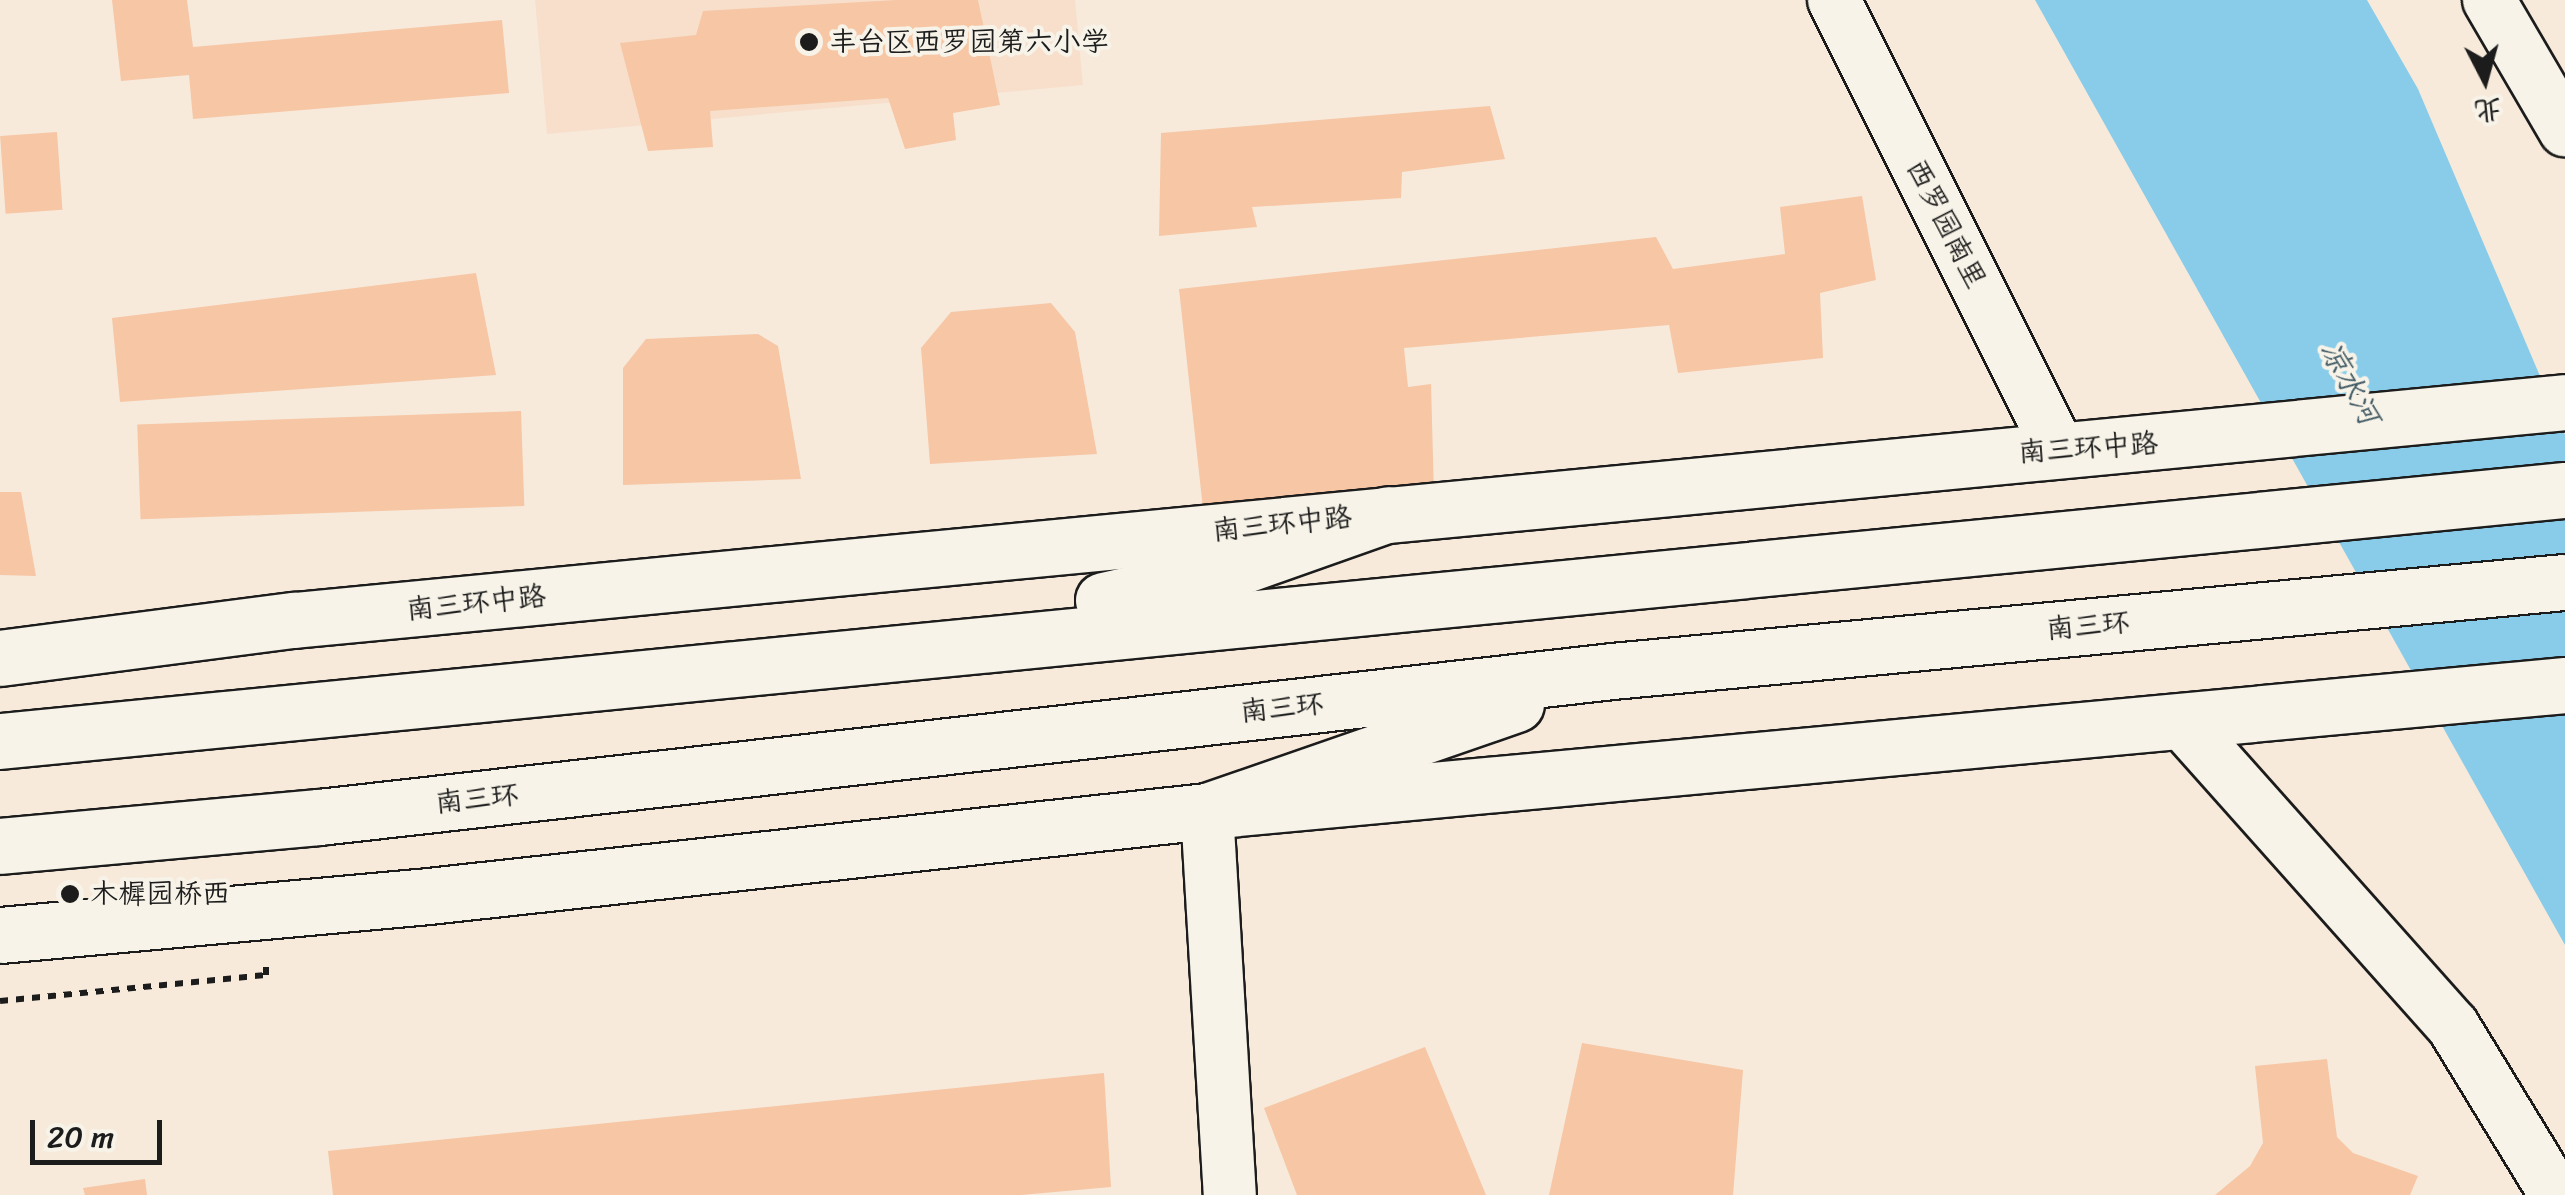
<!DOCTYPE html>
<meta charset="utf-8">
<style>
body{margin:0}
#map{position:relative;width:2565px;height:1195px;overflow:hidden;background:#f7eadb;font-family:Sriracha,"LXGW WenKai TC",sans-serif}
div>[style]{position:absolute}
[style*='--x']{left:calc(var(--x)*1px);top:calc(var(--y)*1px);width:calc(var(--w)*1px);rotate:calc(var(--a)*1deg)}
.built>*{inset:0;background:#f7dfcb}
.water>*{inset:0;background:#88ccea}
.building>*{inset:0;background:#f6c6a5;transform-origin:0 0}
.path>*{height:6px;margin-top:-3px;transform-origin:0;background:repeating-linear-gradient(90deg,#1c1c1c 0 8px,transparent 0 16px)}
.roads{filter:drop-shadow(2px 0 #1c1c1c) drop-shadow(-2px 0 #1c1c1c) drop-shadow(0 2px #1c1c1c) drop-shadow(0 -2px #1c1c1c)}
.minor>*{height:52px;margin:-26px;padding:0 26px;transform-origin:26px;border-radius:26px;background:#f7f3e8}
.tertiary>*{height:55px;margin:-27.5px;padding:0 27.5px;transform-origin:27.5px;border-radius:27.5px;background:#f7f3e8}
.trunk>*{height:55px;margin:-27.5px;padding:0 27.5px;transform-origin:27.5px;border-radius:27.5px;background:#f7f3e8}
.dots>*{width:28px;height:28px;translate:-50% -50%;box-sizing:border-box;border:5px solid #f7f3e8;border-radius:50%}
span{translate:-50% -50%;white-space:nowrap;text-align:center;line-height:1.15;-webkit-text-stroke:8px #f7f3e8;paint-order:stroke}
.poi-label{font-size:28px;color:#1c1c1c}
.left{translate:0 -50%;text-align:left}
.street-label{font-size:28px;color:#1c1c1c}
.water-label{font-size:30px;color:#425a64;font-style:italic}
.north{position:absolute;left:2435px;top:30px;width:100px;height:100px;-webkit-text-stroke:8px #f7f3e8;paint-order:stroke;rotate:174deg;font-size:28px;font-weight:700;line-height:40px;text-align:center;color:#1c1c1c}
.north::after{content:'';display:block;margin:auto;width:35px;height:45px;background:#1c1c1c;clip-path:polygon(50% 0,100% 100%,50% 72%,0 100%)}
.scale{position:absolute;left:30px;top:1120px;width:132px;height:45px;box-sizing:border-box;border:5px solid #1c1c1c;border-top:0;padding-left:12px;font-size:30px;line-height:35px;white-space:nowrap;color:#1c1c1c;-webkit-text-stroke:8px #f7f3e8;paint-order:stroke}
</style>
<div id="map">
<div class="built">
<div style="clip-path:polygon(535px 0,1075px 0,1083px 85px,547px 134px)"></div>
</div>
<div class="water">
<div style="clip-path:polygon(2035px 0,2367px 0,2418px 89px,2565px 435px,2565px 945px)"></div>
</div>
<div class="building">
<div style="clip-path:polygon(112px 0,187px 0,193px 47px,502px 20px,509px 93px,193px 119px,189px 75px,121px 81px)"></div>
<div style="clip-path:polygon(896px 0,978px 0,1000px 105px,953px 113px,956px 140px,905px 149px,888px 98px,710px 111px,713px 147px,648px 151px,620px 43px,696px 35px,703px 11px)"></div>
<div style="clip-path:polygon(1490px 106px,1505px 159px,1402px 172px,1401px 198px,1252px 207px,1257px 227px,1159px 236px,1161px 133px)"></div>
<div style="left:57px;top:132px;width:78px;height:57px;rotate:86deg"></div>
<div style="clip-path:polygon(1862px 196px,1876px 280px,1820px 293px,1823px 358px,1678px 373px,1669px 325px,1404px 348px,1408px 387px,1431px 384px,1434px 495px,1203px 509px,1179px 289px,1656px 237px,1673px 269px,1785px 254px,1780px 207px)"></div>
<div style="clip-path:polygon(476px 273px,496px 375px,120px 402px,112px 318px)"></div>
<div style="clip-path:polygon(1051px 303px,1075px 332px,1097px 454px,930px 464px,921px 348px,951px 312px)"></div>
<div style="clip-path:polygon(758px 334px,778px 346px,801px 479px,623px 485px,623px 368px,646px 339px)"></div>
<div style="left:521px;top:411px;width:95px;height:384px;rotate:88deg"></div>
<div style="clip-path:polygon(0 492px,21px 492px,36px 576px,0 575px)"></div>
<div style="clip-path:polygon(1582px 1043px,1743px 1070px,1733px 1195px,1549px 1195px)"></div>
<div style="clip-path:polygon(1425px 1047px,1486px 1195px,1297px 1195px,1264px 1108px)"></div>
<div style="clip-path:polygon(2327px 1059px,2337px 1137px,2353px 1153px,2418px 1176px,2410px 1195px,2215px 1195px,2250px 1166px,2263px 1143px,2255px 1066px)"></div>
<div style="clip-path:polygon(1104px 1073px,1111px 1187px,1021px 1195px,333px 1195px,328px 1151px)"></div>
<div style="clip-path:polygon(145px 1179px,147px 1195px,85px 1195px,83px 1188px)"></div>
</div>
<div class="path">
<div style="--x:0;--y:1001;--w:267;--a:-5.6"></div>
<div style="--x:266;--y:975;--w:16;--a:-90"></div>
</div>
<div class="roads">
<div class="minor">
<div style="--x:1834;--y:0;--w:501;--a:63.43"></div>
<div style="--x:2489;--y:0;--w:151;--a:59.7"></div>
<div style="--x:2182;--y:722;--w:407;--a:48.3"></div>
<div style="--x:2453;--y:1026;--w:198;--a:58.6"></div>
<div style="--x:1207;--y:811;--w:385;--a:86.6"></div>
</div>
<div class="tertiary">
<div style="--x:0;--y:658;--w:296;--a:-7.4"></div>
<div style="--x:294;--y:620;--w:2281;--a:-5.48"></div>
<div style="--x:0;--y:935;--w:421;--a:-5.2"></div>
<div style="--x:419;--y:897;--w:793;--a:-6.23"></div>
<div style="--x:1207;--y:811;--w:1364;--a:-5.3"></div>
</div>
<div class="trunk">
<div style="--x:1103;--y:600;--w:119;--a:-12.6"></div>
<div style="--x:1219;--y:574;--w:179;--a:-19.5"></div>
<div style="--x:0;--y:741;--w:2577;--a:-5.59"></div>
<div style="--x:1207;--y:811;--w:327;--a:-19.1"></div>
<div style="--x:0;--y:846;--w:320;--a:-5.2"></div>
<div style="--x:319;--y:817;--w:1301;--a:-6.44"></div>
<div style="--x:1612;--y:671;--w:957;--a:-5.34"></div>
</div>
</div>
<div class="dots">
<div style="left:809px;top:42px;background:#1c1c1c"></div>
<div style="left:70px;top:894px;background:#1c1c1c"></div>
</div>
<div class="poi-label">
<span class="left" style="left:829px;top:42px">丰台区西罗园第六小学</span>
<span class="left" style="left:90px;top:894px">木樨园桥西</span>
</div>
<div class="street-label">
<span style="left:1946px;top:224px;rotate:63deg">西罗园南里</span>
<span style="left:2088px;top:448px;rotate:-4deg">南三环中路</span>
<span style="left:1282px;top:524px;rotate:-6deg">南三环中路</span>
<span style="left:476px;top:603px;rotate:-6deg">南三环中路</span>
<span style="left:2088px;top:626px;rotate:-5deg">南三环</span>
<span style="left:1282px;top:708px;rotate:-6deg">南三环</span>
<span style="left:477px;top:799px;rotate:-6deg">南三环</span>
</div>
<div class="water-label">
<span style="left:2350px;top:383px;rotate:61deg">凉水河</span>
</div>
<div class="north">北</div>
<div class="scale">20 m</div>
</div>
